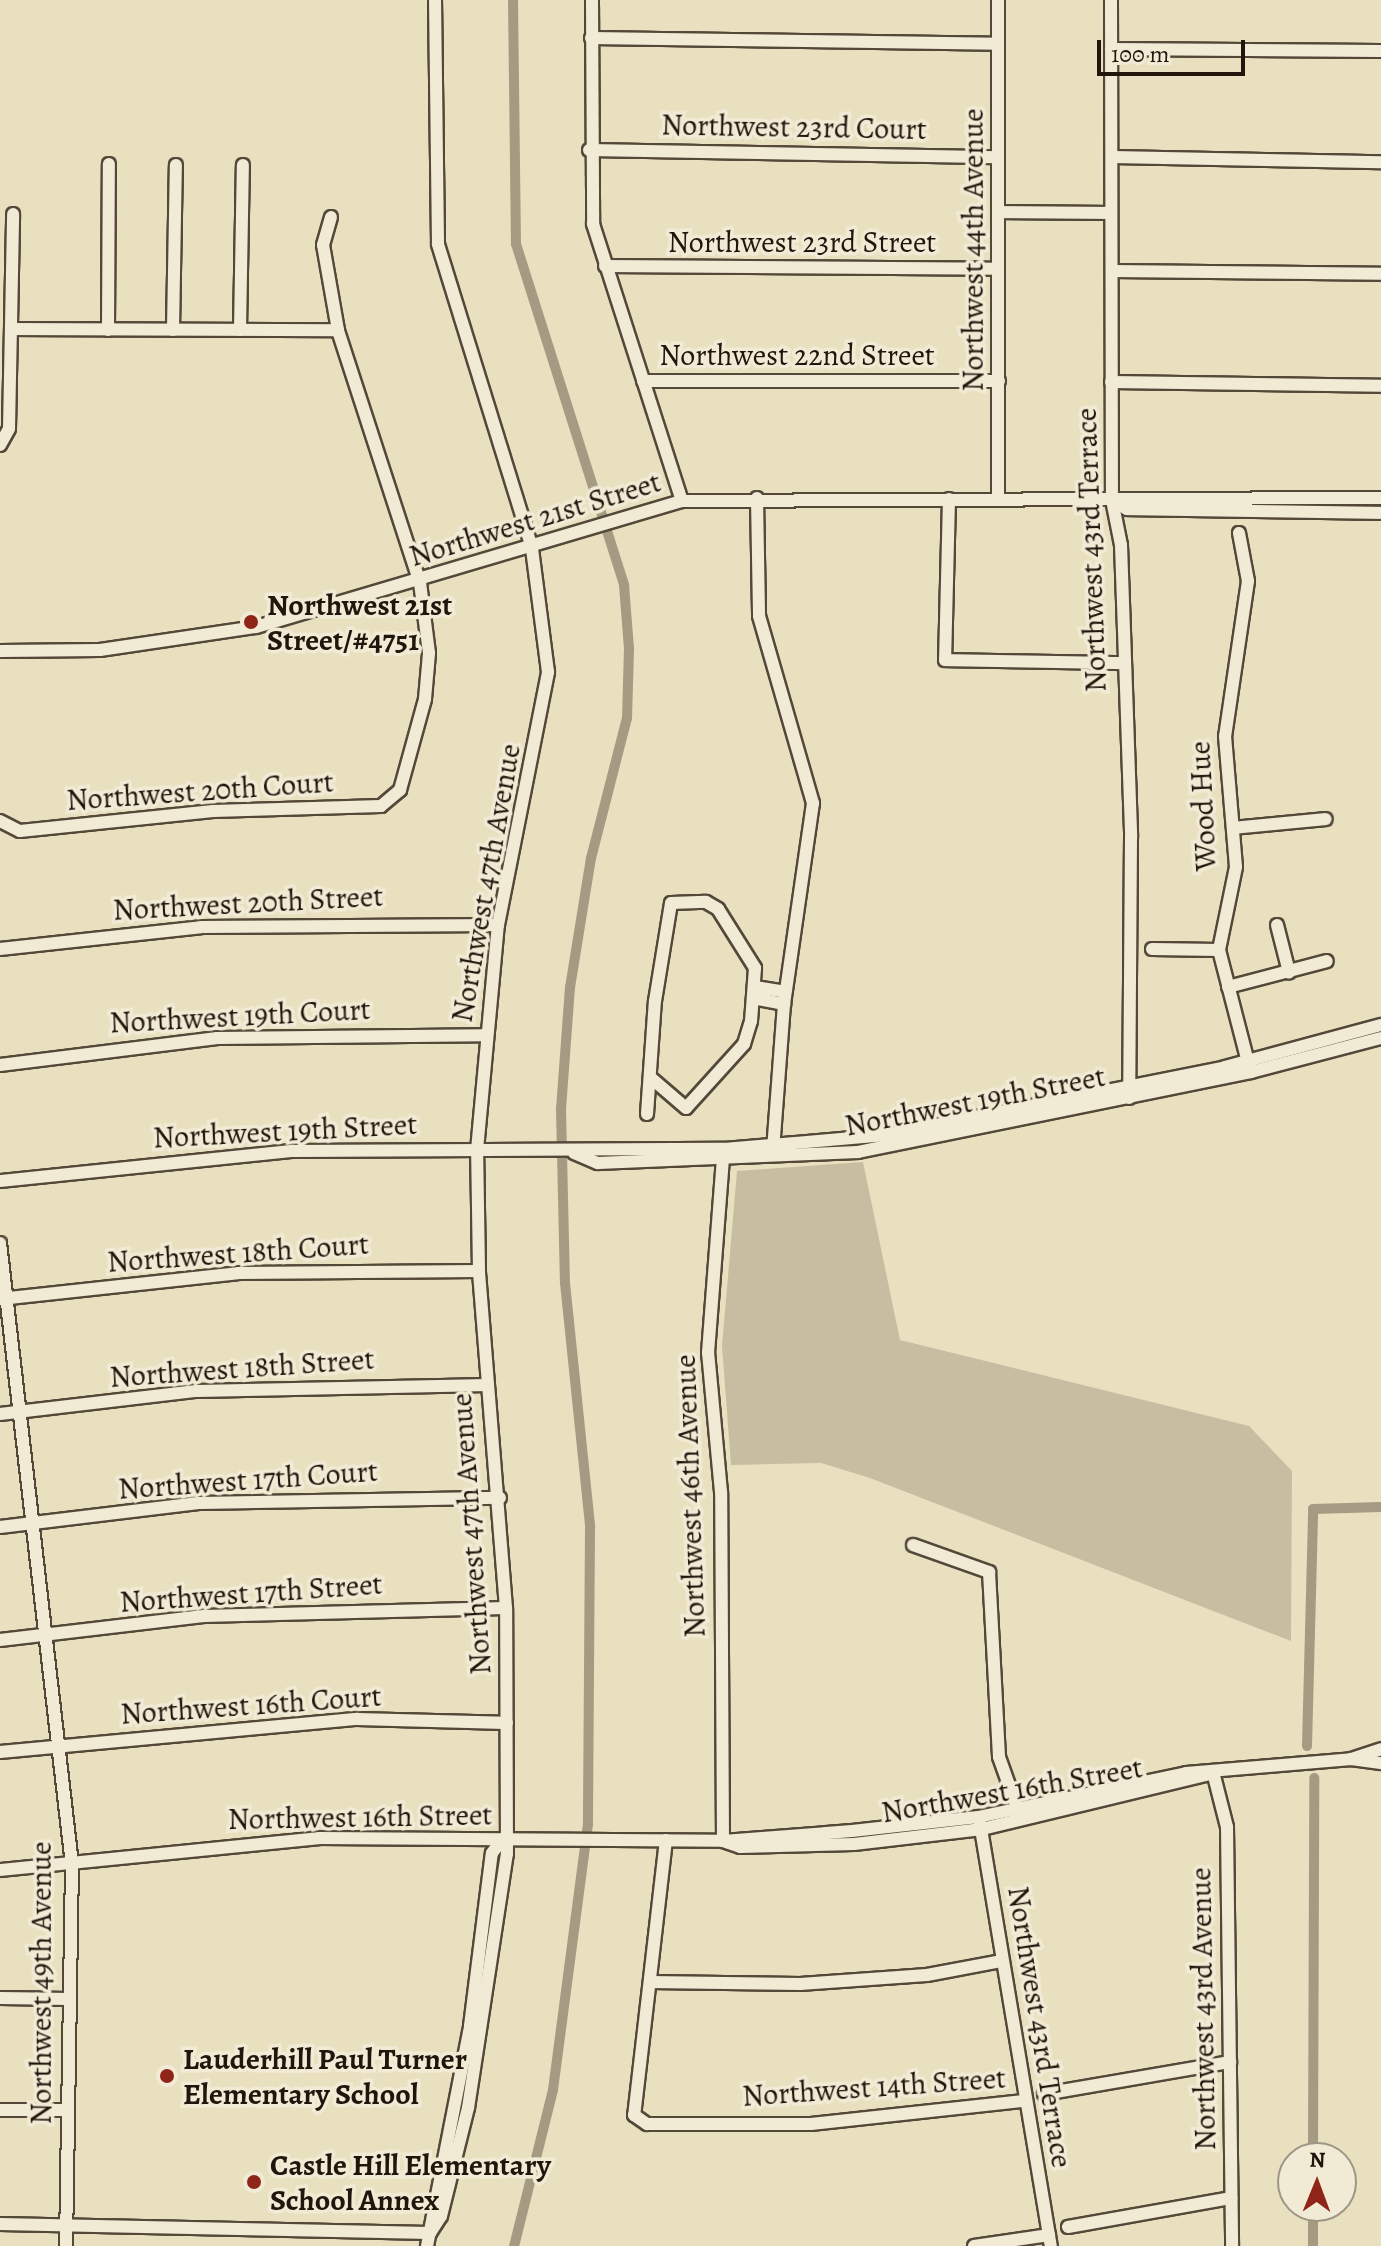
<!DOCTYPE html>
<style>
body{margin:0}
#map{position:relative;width:1381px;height:2246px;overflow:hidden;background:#e9e0c0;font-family:Alegreya,serif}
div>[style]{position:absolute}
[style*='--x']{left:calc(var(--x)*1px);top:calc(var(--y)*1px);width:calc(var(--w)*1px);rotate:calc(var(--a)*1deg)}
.green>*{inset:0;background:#c7bea1}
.canal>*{height:10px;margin:-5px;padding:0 5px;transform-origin:5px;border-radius:5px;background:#a59b83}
.roads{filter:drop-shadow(2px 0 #544839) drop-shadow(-2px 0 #544839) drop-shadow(0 2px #544839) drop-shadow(0 -2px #544839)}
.minor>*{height:12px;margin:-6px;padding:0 6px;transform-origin:6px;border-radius:6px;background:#f1ebd6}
.dots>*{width:22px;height:22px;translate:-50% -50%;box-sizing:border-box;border:4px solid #f1ebd6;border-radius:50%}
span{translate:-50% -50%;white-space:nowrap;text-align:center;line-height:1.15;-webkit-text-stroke:7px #f1ebd6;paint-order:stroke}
.street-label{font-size:30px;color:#22160c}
.poi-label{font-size:30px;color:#22160c;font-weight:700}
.left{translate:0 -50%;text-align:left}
.north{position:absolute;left:1277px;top:2142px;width:80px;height:80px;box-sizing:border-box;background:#f1ebd6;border:2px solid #9e9685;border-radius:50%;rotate:1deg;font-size:22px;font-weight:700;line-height:32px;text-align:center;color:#22160c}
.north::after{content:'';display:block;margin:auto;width:28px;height:36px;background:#8f2418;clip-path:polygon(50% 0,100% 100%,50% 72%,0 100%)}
.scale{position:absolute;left:1097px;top:40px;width:148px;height:36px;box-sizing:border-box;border:4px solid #22160c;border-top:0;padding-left:10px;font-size:24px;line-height:28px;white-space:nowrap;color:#22160c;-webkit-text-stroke:6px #f1ebd6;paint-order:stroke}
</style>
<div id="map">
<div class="green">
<div style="clip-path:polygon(863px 1162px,900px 1340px,1249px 1426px,1292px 1471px,1291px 1641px,870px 1478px,821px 1463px,731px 1465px,722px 1346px,737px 1171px)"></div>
</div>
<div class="canal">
<div style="--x:513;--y:0;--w:244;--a:89.3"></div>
<div style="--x:516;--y:244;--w:358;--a:72.4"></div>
<div style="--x:624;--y:585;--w:63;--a:85.5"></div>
<div style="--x:629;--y:648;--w:70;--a:91.6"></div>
<div style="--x:627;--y:718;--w:145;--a:104.4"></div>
<div style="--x:591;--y:858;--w:131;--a:99.2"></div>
<div style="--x:570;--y:987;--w:122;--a:94.2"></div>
<div style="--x:561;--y:1109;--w:174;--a:88.7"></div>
<div style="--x:565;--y:1283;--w:245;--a:84.1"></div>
<div style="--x:590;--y:1527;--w:297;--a:90.4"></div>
<div style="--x:588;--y:1824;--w:268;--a:97.5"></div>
<div style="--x:553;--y:2090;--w:161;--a:104"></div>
<div style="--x:1307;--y:1746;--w:237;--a:-88.5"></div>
<div style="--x:1313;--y:1509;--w:68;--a:-1.7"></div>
<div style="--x:1313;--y:2158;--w:380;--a:-89.8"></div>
<div style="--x:1313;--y:2246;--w:40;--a:-90"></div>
</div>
<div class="roads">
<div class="minor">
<div style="--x:592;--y:0;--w:224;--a:89.7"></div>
<div style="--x:593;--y:224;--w:291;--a:72.2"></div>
<div style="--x:998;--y:0;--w:499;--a:90"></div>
<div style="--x:1111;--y:0;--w:500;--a:89.89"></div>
<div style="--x:1112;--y:500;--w:46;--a:78.7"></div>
<div style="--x:1121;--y:545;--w:292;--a:88"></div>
<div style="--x:1131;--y:837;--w:261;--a:90.4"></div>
<div style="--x:591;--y:38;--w:407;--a:0.8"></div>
<div style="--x:1111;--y:49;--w:270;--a:0.4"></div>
<div style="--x:589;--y:150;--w:409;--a:1"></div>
<div style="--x:1112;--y:157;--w:269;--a:1.1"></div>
<div style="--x:998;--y:212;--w:112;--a:0.5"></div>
<div style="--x:605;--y:266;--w:393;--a:0.4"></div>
<div style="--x:1112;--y:271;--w:269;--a:0.6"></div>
<div style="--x:11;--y:329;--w:327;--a:0.2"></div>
<div style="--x:108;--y:330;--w:166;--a:-89.7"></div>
<div style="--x:173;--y:330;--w:165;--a:-89"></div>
<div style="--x:240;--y:330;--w:165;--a:-89"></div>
<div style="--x:643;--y:381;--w:356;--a:0"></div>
<div style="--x:1111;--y:382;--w:270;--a:0.8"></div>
<div style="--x:0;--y:445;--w:18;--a:-61"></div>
<div style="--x:9;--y:429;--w:215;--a:-88.9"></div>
<div style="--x:757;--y:498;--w:118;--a:89"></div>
<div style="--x:759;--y:616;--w:195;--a:73.9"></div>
<div style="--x:813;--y:803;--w:203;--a:98.2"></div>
<div style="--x:784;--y:1004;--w:148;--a:94.3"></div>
<div style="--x:949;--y:499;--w:161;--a:91.4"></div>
<div style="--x:945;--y:660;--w:178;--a:1"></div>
<div style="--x:1112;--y:500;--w:17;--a:31"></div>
<div style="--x:1127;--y:509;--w:254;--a:0.9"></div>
<div style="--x:1239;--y:533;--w:49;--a:79.4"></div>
<div style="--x:1248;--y:581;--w:157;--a:98.4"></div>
<div style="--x:1225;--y:736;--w:131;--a:85.2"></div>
<div style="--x:1236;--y:867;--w:85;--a:101.6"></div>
<div style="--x:1219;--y:950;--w:120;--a:75.5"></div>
<div style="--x:0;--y:651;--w:100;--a:-0.6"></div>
<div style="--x:100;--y:650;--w:158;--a:-8.4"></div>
<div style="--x:256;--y:627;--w:444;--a:-16.5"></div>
<div style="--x:682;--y:501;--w:699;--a:-0.25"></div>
<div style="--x:0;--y:821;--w:22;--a:27"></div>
<div style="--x:20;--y:831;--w:194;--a:-5.9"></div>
<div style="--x:213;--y:811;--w:168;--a:-1.7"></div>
<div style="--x:381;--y:806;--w:25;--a:-40"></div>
<div style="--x:400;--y:790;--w:94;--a:-74.6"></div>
<div style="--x:425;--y:699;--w:46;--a:-85"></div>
<div style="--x:429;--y:653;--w:71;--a:-97.3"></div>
<div style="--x:420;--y:583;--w:266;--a:-108"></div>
<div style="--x:338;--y:330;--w:86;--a:-100"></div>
<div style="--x:323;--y:245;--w:29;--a:-74"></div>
<div style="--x:1233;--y:828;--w:93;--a:-5.5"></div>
<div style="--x:1277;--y:925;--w:49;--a:75.7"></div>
<div style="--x:0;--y:949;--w:202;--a:-6.2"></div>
<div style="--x:201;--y:927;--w:297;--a:-0.4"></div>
<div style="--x:1152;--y:949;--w:67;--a:0.9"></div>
<div style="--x:755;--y:987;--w:30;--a:9"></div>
<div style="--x:1228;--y:987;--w:102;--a:-14.7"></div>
<div style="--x:753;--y:998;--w:32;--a:11"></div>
<div style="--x:0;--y:1065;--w:219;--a:-7.1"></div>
<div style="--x:217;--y:1038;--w:267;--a:-0.6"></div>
<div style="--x:647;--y:1114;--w:113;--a:-86"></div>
<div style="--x:655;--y:1001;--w:99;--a:-80.7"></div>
<div style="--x:671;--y:903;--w:35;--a:-2"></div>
<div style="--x:706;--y:902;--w:14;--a:30"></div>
<div style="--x:718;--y:909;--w:70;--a:57.9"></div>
<div style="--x:755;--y:968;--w:53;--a:94.3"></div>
<div style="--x:751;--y:1021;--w:24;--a:107"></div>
<div style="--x:744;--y:1044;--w:86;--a:132.2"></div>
<div style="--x:686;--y:1108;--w:46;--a:-139.4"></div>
<div style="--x:574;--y:1153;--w:26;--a:23"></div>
<div style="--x:598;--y:1163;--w:260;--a:-2.4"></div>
<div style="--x:858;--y:1152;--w:401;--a:-11.5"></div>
<div style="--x:1251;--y:1072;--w:134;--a:-14.7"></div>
<div style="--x:0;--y:1181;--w:294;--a:-5.9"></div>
<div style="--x:292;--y:1151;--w:432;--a:-0.3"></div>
<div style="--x:724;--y:1149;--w:163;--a:-4.9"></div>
<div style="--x:886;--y:1135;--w:346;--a:-11.3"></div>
<div style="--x:1225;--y:1067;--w:162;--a:-15.1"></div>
<div style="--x:0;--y:1243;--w:625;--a:83.39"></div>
<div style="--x:72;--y:1864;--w:382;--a:90.9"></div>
<div style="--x:0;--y:1299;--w:239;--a:-6.2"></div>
<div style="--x:238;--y:1273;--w:241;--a:-0.5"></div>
<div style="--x:0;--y:1414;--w:198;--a:-6.7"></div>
<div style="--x:197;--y:1391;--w:291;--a:-1.2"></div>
<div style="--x:0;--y:1527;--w:200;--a:-6.9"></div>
<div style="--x:199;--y:1503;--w:301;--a:-1"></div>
<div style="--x:913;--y:1545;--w:81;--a:19.6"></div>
<div style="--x:989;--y:1572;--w:185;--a:86.9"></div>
<div style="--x:999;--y:1757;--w:63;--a:70.4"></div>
<div style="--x:0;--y:1640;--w:205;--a:-6.7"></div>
<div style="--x:204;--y:1616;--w:302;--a:-1.5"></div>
<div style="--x:0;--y:1752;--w:359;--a:-5.3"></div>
<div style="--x:357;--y:1719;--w:150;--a:1.5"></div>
<div style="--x:1351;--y:1759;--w:32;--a:-18"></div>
<div style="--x:1213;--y:1772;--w:57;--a:75.7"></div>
<div style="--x:1227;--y:1827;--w:419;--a:89.3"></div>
<div style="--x:980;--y:1823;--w:429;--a:80.5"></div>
<div style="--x:666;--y:1840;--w:277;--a:96.6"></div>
<div style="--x:634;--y:2115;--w:16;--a:35"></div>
<div style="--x:647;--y:2124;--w:164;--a:0"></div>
<div style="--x:811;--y:2124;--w:214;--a:-6.2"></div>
<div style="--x:723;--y:1841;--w:349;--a:-90.3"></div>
<div style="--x:721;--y:1492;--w:140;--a:-95.3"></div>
<div style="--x:708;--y:1353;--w:197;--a:-85.6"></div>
<div style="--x:723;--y:1841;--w:18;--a:19"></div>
<div style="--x:740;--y:1847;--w:114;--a:-1.5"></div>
<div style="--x:854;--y:1844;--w:129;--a:-6.7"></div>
<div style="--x:982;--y:1829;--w:235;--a:-13.6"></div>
<div style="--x:0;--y:1870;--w:321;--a:-5.7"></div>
<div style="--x:319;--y:1838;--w:404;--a:0.4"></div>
<div style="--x:723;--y:1841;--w:129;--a:-4.4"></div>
<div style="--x:852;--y:1831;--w:127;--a:-6.3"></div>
<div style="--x:978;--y:1817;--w:213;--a:-11.9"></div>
<div style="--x:1186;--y:1773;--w:166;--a:-4.8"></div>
<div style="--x:1351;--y:1759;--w:30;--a:8"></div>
<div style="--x:650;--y:1982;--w:150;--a:0.8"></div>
<div style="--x:800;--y:1984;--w:127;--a:-4.1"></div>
<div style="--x:927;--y:1975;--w:75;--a:-10.7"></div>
<div style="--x:0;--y:1998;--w:69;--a:0.8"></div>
<div style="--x:1044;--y:2094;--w:189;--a:-9.8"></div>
<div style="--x:0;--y:2110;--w:68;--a:0"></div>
<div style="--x:0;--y:2224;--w:430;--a:1.2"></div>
<div style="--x:1068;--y:2227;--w:166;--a:-10.1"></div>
<div style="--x:430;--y:2233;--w:20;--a:-57"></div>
<div style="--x:441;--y:2216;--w:111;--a:-76"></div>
<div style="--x:468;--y:2108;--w:257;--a:-81.3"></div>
<div style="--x:507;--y:1854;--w:246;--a:-90.2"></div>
<div style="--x:506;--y:1608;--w:338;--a:-94.6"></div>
<div style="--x:479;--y:1271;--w:121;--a:-90.9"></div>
<div style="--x:477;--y:1150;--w:226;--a:-84.7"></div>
<div style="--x:498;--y:925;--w:258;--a:-78.8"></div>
<div style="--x:548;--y:672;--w:125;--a:-97.4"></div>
<div style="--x:532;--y:548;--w:318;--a:-107.2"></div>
<div style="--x:438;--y:244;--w:244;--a:-90.7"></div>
<div style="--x:427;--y:2246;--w:224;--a:-78.9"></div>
<div style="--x:470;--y:2026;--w:174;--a:-82.8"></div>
<div style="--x:492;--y:1853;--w:18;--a:-52"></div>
<div style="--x:974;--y:2246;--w:76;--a:-8.3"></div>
</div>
</div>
<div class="dots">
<div style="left:251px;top:622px;background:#8f2418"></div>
<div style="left:167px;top:2076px;background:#8f2418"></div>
<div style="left:254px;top:2182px;background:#8f2418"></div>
</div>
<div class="street-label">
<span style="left:794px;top:127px;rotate:1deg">Northwest 23rd Court</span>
<span style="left:802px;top:242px">Northwest 23rd Street</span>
<span style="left:973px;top:250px;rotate:-90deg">Northwest 44th Avenue</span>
<span style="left:797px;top:355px">Northwest 22nd Street</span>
<span style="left:535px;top:519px;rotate:-17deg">Northwest 21st Street</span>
<span style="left:1091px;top:550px;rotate:-92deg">Northwest 43rd Terrace</span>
<span style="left:200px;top:791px;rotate:-4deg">Northwest 20th Court</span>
<span style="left:1203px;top:806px;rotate:-93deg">Wood Hue</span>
<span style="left:486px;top:883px;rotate:-80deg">Northwest 47th Avenue</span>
<span style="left:248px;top:903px;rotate:-3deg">Northwest 20th Street</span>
<span style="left:240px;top:1016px;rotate:-3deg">Northwest 19th Court</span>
<span style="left:975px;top:1101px;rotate:-11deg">Northwest 19th Street</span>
<span style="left:285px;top:1131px;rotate:-3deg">Northwest 19th Street</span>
<span style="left:238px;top:1253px;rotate:-4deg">Northwest 18th Court</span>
<span style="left:242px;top:1368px;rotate:-4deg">Northwest 18th Street</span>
<span style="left:248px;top:1480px;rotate:-4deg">Northwest 17th Court</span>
<span style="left:690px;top:1496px;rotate:-92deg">Northwest 46th Avenue</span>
<span style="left:471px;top:1534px;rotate:-94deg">Northwest 47th Avenue</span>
<span style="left:251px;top:1593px;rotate:-4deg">Northwest 17th Street</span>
<span style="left:251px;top:1705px;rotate:-4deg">Northwest 16th Court</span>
<span style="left:1012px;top:1790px;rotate:-10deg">Northwest 16th Street</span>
<span style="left:360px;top:1817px;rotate:-1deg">Northwest 16th Street</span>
<span style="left:41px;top:1983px;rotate:-90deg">Northwest 49th Avenue</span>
<span style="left:1203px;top:2009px;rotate:-91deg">Northwest 43rd Avenue</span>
<span style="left:1040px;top:2027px;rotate:81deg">Northwest 43rd Terrace</span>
<span style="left:874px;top:2087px;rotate:-4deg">Northwest 14th Street</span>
</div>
<div class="poi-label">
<span class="left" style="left:267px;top:622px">Northwest 21st<br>Street/#4751</span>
<span class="left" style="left:183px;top:2076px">Lauderhill Paul Turner<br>Elementary School</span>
<span class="left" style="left:270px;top:2182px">Castle Hill Elementary<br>School Annex</span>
</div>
<div class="north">N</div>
<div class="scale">100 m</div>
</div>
